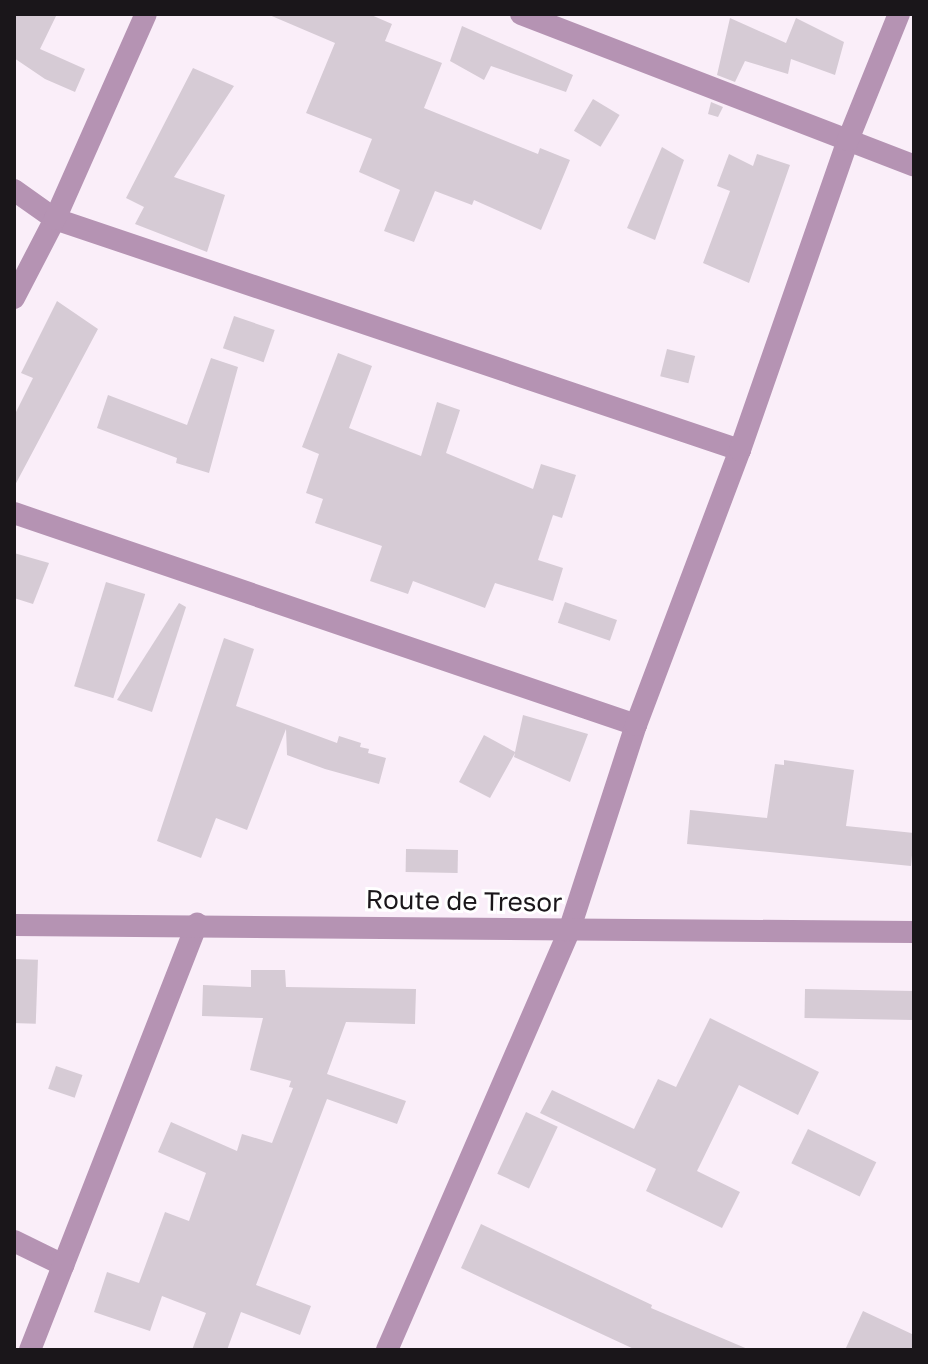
<!DOCTYPE html>
<style>
body{margin:0}
#map{position:relative;width:928px;height:1364px;overflow:hidden;background:#faeef9;font-family:"Golos Text",sans-serif}
div>[style]{position:absolute}
[style*='--x']{left:calc(var(--x)*1px);top:calc(var(--y)*1px);width:calc(var(--w)*1px);rotate:calc(var(--a)*1deg)}
.building>*{inset:0;background:#d6cbd5;transform-origin:0 0}
.minor>*{height:22px;margin:-11px;padding:0 11px;transform-origin:11px;border-radius:11px;background:#b593b3}
.tertiary>*{height:22px;margin:-11px;padding:0 11px;transform-origin:11px;border-radius:11px;background:#b593b3}
span{translate:-50% -50%;white-space:nowrap;text-align:center;line-height:1.15;-webkit-text-stroke:6px #fff;paint-order:stroke}
.street-label{font-size:26px;color:#1a161a}
.frame{position:absolute;inset:0;border:16px solid #1a161a;pointer-events:none}
</style>
<div id="map">
<div class="building">
<div style="clip-path:polygon(14px 14px,57px 14px,40px 49px,85px 69px,75px 92px,45px 79px,14px 58px)"></div>
<div style="clip-path:polygon(267px 14px,369px 14px,392px 24px,385px 41px,442px 63px,424px 108px,538px 154px,540px 148px,570px 160px,541px 230px,474px 200px,472px 205px,435px 191px,414px 242px,384px 231px,400px 190px,359px 172px,372px 139px,306px 113px,335px 43px)"></div>
<div style="clip-path:polygon(730px 18px,786px 43px,796px 18px,844px 42px,835px 75px,791px 59px,788px 74px,745px 61px,735px 82px,717px 75px)"></div>
<div style="clip-path:polygon(462px 26px,573px 75px,566px 92px,491px 66px,484px 80px,450px 61px)"></div>
<div style="clip-path:polygon(193px 68px,234px 86px,174px 177px,225px 195px,207px 252px,135px 224px,144px 207px,126px 198px)"></div>
<div style="left:593px;top:99px;width:31px;height:37px;rotate:31deg"></div>
<div style="clip-path:polygon(711px 102px,723px 107px,718px 117px,708px 114px)"></div>
<div style="clip-path:polygon(662px 147px,684px 160px,655px 240px,627px 228px)"></div>
<div style="clip-path:polygon(729px 154px,753px 166px,757px 154px,790px 165px,749px 283px,703px 263px,730px 191px,717px 186px)"></div>
<div style="clip-path:polygon(57px 301px,98px 329px,14px 487px,14px 416px,33px 378px,21px 373px)"></div>
<div style="left:234px;top:316px;width:43px;height:34px;rotate:19deg"></div>
<div style="left:667px;top:349px;width:29px;height:28px;rotate:14deg"></div>
<div style="clip-path:polygon(338px 353px,372px 366px,349px 428px,421px 456px,437px 402px,460px 410px,446px 453px,533px 489px,541px 464px,576px 475px,562px 518px,553px 515px,538px 560px,563px 568px,553px 601px,495px 583px,485px 608px,413px 581px,408px 594px,370px 581px,382px 546px,315px 523px,323px 499px,306px 493px,319px 454px,302px 447px)"></div>
<div style="clip-path:polygon(211px 358px,238px 367px,209px 473px,176px 463px,177px 458px,97px 428px,108px 395px,187px 425px)"></div>
<div style="clip-path:polygon(14px 553px,49px 563px,33px 604px,14px 598px)"></div>
<div style="left:106px;top:582px;width:41px;height:109px;rotate:17deg"></div>
<div style="left:565px;top:602px;width:55px;height:22px;rotate:19deg"></div>
<div style="clip-path:polygon(179px 603px,186px 607px,152px 712px,117px 700px)"></div>
<div style="clip-path:polygon(224px 638px,254px 649px,236px 706px,337px 743px,339px 736px,361px 743px,360px 747px,369px 749px,368px 753px,386px 758px,379px 784px,325px 769px,287px 755px,286px 729px,247px 830px,216px 818px,201px 858px,157px 841px)"></div>
<div style="clip-path:polygon(523px 715px,588px 734px,570px 782px,514px 757px,515px 753px,490px 798px,459px 782px,484px 735px,515px 752px)"></div>
<div style="clip-path:polygon(784px 760px,854px 770px,846px 826px,914px 833px,911px 866px,687px 844px,690px 810px,767px 818px,775px 764px,784px 765px)"></div>
<div style="left:406px;top:849px;width:52px;height:23px;rotate:1deg"></div>
<div style="left:14px;top:959px;width:24px;height:64px;rotate:2deg"></div>
<div style="clip-path:polygon(251px 970px,285px 970px,286px 987px,416px 989px,415px 1024px,346px 1022px,327px 1074px,406px 1101px,397px 1124px,327px 1099px,256px 1285px,311px 1306px,300px 1335px,241px 1312px,227px 1350px,192px 1350px,206px 1313px,162px 1296px,150px 1331px,94px 1312px,107px 1272px,139px 1283px,165px 1212px,189px 1221px,206px 1173px,158px 1152px,171px 1122px,237px 1151px,242px 1134px,272px 1143px,293px 1088px,289px 1087px,291px 1081px,250px 1070px,263px 1018px,202px 1016px,203px 985px,251px 987px)"></div>
<div style="left:805px;top:989px;width:109px;height:29px;rotate:1deg"></div>
<div style="clip-path:polygon(710px 1018px,819px 1072px,798px 1115px,739px 1085px,697px 1171px,740px 1192px,722px 1228px,646px 1191px,656px 1169px,540px 1113px,552px 1090px,634px 1129px,658px 1079px,676px 1087px)"></div>
<div style="left:56px;top:1066px;width:28px;height:24px;rotate:19deg"></div>
<div style="left:526px;top:1112px;width:35px;height:68px;rotate:25deg"></div>
<div style="left:808px;top:1129px;width:76px;height:38px;rotate:26deg"></div>
<div style="clip-path:polygon(481px 1224px,652px 1305px,651px 1308px,750px 1350px,636px 1350px,507px 1290px,461px 1268px)"></div>
<div style="clip-path:polygon(863px 1311px,914px 1335px,914px 1350px,845px 1350px)"></div>
</div>
<div class="minor">
<div style="--x:521;--y:14;--w:421;--a:21.1"></div>
<div style="--x:14;--y:190;--w:50;--a:35.3"></div>
<div style="--x:55;--y:219;--w:723;--a:18.64"></div>
<div style="--x:14;--y:298;--w:89;--a:-62.6"></div>
<div style="--x:55;--y:219;--w:224;--a:-66.1"></div>
<div style="--x:14;--y:513;--w:657;--a:18.82"></div>
<div style="--x:14;--y:1241;--w:55;--a:26.1"></div>
<div style="--x:30;--y:1350;--w:458;--a:-68.6"></div>
<div style="--x:387;--y:1350;--w:457;--a:-66.5"></div>
<div style="--x:569;--y:931;--w:217;--a:-72"></div>
<div style="--x:636;--y:725;--w:294;--a:-69.3"></div>
<div style="--x:740;--y:450;--w:328;--a:-70.8"></div>
<div style="--x:848;--y:140;--w:136;--a:-68"></div>
</div>
<div class="tertiary">
<div style="--x:14;--y:925;--w:900;--a:0.45"></div>
</div>
<div class="street-label">
<span style="left:464px;top:901px;rotate:1deg">Route de Tresor</span>
</div>
<div class="frame"></div>
</div>
